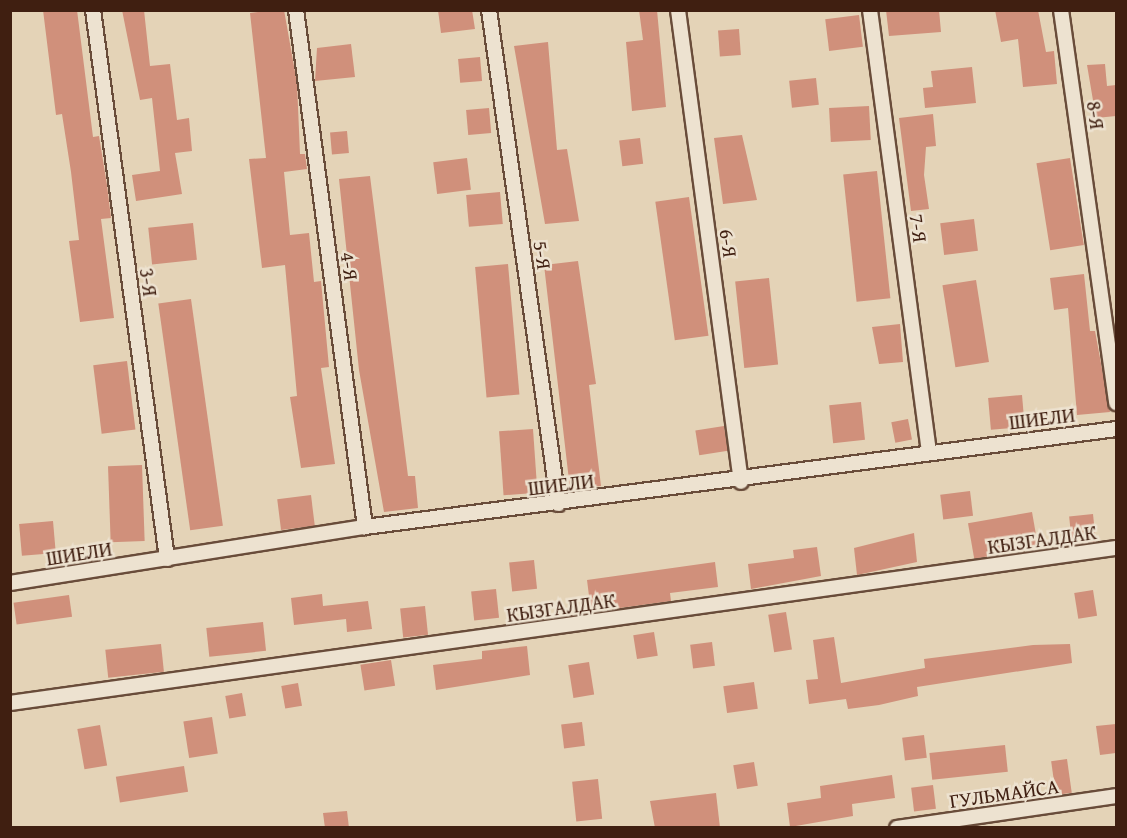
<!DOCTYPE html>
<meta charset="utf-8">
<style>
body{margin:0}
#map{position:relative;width:1127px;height:838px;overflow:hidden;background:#e4d3b7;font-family:"Gentium Book Plus",serif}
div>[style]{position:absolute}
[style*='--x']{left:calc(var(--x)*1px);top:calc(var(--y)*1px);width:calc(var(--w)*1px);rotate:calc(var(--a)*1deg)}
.building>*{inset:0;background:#d0907b;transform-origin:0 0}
.roads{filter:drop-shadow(2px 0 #694c3a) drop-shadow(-2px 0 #694c3a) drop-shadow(0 2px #694c3a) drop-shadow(0 -2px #694c3a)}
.street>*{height:14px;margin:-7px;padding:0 7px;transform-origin:7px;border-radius:7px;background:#ede2d0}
span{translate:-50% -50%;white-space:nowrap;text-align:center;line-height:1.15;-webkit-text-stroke:5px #ede2d0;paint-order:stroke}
.street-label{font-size:20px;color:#401f11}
.frame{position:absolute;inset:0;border:12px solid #401f11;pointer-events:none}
</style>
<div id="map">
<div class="building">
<div style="clip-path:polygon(43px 10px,77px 10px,93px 137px,99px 136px,107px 185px,111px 218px,101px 219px,114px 318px,80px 322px,69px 241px,79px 240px,71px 172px,62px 114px,56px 115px)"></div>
<div style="clip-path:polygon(122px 10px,144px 10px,150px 66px,170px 64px,177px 120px,189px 118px,192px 151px,175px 153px,182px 194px,136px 201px,132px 175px,160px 171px,152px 98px,140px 100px)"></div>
<div style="clip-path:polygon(274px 10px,284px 10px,297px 83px,300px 154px,305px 154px,307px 169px,284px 172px,290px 235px,309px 233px,314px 282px,321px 281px,329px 367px,321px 368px,335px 464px,301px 468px,290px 397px,297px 396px,285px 265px,262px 268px,249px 159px,266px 158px,250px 13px)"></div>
<div style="clip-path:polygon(438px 10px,472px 10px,475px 29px,441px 33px)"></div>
<div style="clip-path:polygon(639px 10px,657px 10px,666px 107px,632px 111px,626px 42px,643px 40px)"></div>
<div style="clip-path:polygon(886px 10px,939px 10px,941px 32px,889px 36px)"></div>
<div style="clip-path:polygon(995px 10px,1038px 10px,1046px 52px,1054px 51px,1057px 84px,1023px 87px,1018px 39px,1001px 42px)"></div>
<div style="left:859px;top:15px;width:32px;height:34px;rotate:83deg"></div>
<div style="left:739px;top:29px;width:26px;height:21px;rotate:86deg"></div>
<div style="clip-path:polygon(548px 42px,557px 150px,567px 149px,579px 221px,545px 224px,514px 46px)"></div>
<div style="clip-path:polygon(351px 44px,355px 77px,315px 81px,317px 48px)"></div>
<div style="left:480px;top:57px;width:24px;height:22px;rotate:85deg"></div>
<div style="clip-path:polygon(1105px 64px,1107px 86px,1116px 85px,1116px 116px,1096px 118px,1087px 65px)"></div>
<div style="clip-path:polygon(972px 67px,976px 103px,925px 108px,923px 88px,933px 87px,931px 71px)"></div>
<div style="left:816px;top:78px;width:27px;height:27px;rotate:84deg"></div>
<div style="left:869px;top:106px;width:34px;height:40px;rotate:87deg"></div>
<div style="left:489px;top:108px;width:25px;height:23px;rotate:85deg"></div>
<div style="clip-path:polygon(933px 114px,936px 146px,926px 147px,924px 175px,929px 209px,911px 211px,899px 118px)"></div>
<div style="left:347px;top:131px;width:22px;height:17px;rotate:85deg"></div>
<div style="clip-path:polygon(742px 135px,757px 200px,723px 204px,714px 138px)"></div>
<div style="left:640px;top:138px;width:26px;height:21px;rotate:83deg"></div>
<div style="left:467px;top:158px;width:32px;height:34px;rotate:83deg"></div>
<div style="left:1070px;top:158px;width:88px;height:34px;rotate:81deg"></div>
<div style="left:877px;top:171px;width:128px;height:34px;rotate:84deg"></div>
<div style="clip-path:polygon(370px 176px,408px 476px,415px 476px,418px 508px,384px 512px,359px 370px,339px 179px)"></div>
<div style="left:500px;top:192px;width:32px;height:34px;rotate:85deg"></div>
<div style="left:689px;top:197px;width:140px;height:34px;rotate:82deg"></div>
<div style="left:974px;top:219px;width:32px;height:34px;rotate:83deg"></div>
<div style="left:193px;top:223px;width:37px;height:45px;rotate:84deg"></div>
<div style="clip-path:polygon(578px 261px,596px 384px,589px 385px,601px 486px,570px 489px,544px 265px)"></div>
<div style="left:508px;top:264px;width:131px;height:33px;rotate:85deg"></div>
<div style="clip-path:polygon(1084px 274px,1090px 331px,1095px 331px,1110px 412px,1077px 415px,1068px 308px,1054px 310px,1050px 278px)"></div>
<div style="left:769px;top:278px;width:87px;height:34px;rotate:84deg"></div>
<div style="left:976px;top:280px;width:83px;height:34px;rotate:81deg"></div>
<div style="left:191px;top:299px;width:229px;height:33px;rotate:82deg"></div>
<div style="clip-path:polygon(900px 324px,903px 362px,879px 364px,872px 327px)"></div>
<div style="left:127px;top:361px;width:69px;height:34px;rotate:83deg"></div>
<div style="left:1022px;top:395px;width:32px;height:34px;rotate:85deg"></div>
<div style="left:861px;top:402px;width:38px;height:32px;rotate:84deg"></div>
<div style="left:908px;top:419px;width:21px;height:17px;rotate:79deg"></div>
<div style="left:724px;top:426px;width:25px;height:29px;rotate:81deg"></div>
<div style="left:533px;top:429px;width:64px;height:34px;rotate:86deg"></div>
<div style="left:142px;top:465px;width:76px;height:34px;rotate:88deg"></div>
<div style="left:970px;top:491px;width:25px;height:30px;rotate:83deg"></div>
<div style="left:311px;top:495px;width:31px;height:34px;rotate:83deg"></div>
<div style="left:1032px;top:512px;width:36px;height:65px;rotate:80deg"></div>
<div style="left:1093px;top:514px;width:28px;height:24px;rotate:84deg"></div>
<div style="left:53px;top:521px;width:32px;height:34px;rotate:85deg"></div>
<div style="clip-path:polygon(914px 533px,917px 562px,857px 575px,854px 548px)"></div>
<div style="clip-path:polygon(817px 547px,821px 576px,751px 589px,748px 564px,794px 558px,793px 550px)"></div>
<div style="left:534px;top:560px;width:29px;height:25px;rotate:84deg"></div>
<div style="clip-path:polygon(715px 562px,718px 587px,670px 593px,671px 601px,591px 612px,587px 580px)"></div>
<div style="left:496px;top:589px;width:29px;height:25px;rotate:84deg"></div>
<div style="left:1093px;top:590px;width:26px;height:19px;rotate:81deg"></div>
<div style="clip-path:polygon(322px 594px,323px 606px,368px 601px,372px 629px,347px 632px,346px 619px,294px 625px,291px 598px)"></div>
<div style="left:69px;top:595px;width:22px;height:56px;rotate:82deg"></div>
<div style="left:425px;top:606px;width:29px;height:25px;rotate:84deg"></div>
<div style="left:786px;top:612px;width:38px;height:18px;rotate:81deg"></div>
<div style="left:263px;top:622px;width:29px;height:57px;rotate:84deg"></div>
<div style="left:654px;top:632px;width:24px;height:21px;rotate:81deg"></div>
<div style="clip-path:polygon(834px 637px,841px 683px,925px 668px,924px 659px,1033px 645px,1070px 644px,1072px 663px,917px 687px,918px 696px,879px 705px,848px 709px,846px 699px,809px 704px,806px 680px,818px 679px,813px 640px)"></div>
<div style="left:712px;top:642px;width:24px;height:22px;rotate:83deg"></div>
<div style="left:161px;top:644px;width:28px;height:56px;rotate:84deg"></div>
<div style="clip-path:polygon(527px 646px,530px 675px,436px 690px,433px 665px,482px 659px,482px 651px)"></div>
<div style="left:391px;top:660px;width:26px;height:31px;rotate:81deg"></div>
<div style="left:589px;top:662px;width:33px;height:21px;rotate:81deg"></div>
<div style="left:754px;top:682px;width:27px;height:31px;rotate:82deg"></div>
<div style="left:298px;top:683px;width:23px;height:17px;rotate:80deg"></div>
<div style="left:242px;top:693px;width:23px;height:17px;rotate:80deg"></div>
<div style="left:212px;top:717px;width:37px;height:29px;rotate:81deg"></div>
<div style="left:582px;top:722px;width:24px;height:21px;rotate:83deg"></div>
<div style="clip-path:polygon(1116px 724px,1116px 753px,1100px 755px,1096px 726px)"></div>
<div style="left:100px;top:725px;width:41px;height:23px;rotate:80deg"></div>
<div style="left:924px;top:735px;width:23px;height:22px;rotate:83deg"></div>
<div style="left:1005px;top:745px;width:27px;height:76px;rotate:84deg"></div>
<div style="left:1067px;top:759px;width:34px;height:16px;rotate:82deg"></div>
<div style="left:754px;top:762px;width:24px;height:21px;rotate:81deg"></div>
<div style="left:184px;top:766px;width:26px;height:69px;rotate:81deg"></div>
<div style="clip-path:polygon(892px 775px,895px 798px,852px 804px,853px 816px,790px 827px,787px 803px,821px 798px,820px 786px)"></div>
<div style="left:598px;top:779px;width:40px;height:26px;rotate:84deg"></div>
<div style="left:933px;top:785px;width:24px;height:22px;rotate:83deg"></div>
<div style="clip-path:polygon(716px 793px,720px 828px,655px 828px,650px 801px)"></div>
<div style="clip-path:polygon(347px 811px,349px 828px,325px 828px,323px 813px)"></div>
</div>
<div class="roads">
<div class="street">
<div style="--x:93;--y:10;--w:554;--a:82.32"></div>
<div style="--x:296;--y:10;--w:522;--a:82.4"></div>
<div style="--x:489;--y:10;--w:499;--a:82"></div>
<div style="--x:678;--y:10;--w:476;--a:82.4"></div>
<div style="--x:870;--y:10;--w:445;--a:82.4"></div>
<div style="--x:1061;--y:10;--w:397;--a:82"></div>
<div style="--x:10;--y:583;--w:359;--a:-9"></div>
<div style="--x:365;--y:527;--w:757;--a:-7.43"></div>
<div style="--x:10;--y:703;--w:1117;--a:-7.98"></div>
<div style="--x:897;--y:828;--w:221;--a:-8.3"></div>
</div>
</div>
<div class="street-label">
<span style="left:1096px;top:115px;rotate:82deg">8-Я</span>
<span style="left:919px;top:228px;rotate:82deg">7-Я</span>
<span style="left:729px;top:243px;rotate:82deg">6-Я</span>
<span style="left:543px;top:255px;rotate:82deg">5-Я</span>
<span style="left:350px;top:266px;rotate:82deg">4-Я</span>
<span style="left:149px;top:282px;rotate:82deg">3-Я</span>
<span style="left:1042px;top:418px;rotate:-7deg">ШИЕЛИ</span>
<span style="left:561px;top:484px;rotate:-7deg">ШИЕЛИ</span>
<span style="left:1042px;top:539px;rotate:-8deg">КЫЗГАЛДАК</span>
<span style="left:79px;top:553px;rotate:-9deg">ШИЕЛИ</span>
<span style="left:561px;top:607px;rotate:-8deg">КЫЗГАЛДАК</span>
<span style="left:1004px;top:793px;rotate:-8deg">ГУЛЬМАЙСА</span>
</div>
<div class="frame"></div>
</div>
